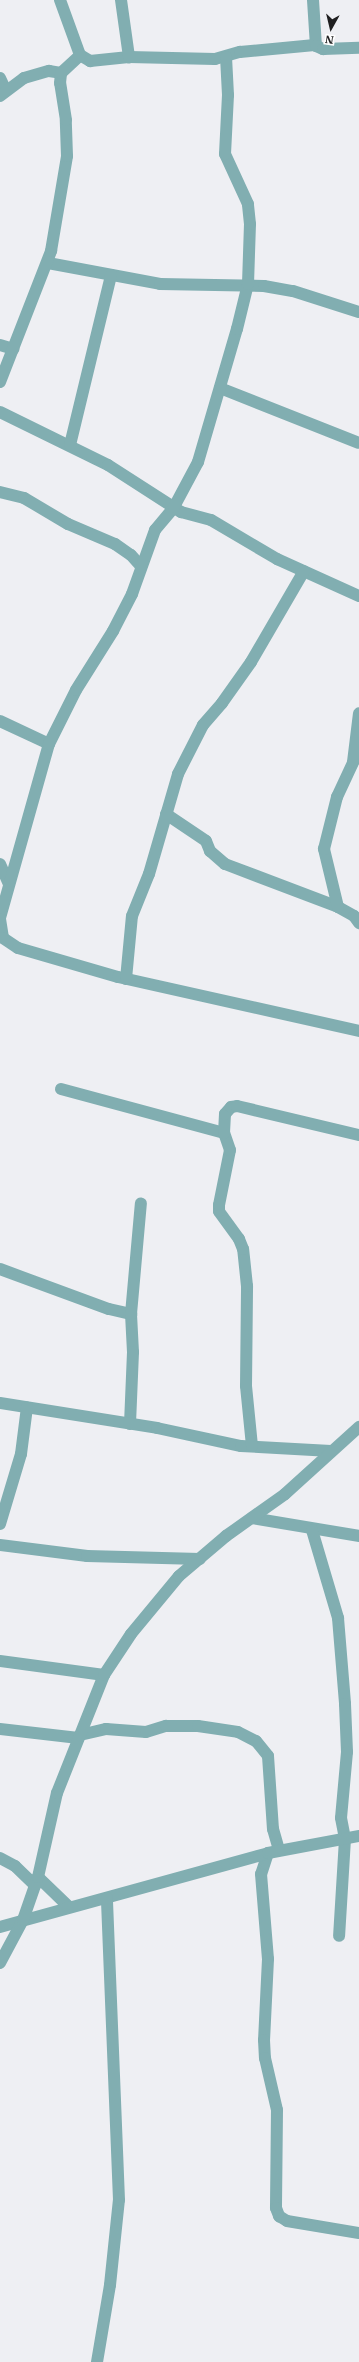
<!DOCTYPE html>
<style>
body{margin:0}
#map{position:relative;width:359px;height:2362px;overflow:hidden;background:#eeeff3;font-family:"IBM Plex Serif",serif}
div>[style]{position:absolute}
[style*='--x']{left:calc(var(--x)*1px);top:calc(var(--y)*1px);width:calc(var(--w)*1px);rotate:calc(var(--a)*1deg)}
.minor>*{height:12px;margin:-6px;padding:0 6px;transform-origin:6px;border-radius:6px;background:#81aeb1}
span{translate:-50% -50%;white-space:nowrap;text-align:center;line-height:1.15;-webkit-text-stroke:3.5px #fff;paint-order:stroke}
.north{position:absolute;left:311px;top:8px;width:40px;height:40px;-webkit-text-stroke:3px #fff;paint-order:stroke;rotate:188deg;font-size:11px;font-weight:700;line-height:16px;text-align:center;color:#1f1f20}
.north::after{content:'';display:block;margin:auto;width:14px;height:18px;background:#1f1f20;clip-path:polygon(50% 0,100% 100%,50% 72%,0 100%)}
</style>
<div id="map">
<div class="minor">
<div style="--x:60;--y:0;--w:59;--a:70"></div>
<div style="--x:80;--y:55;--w:12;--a:31"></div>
<div style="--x:90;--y:61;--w:39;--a:-6"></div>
<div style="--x:129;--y:57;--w:86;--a:1.3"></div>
<div style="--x:215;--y:59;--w:26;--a:-16"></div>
<div style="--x:240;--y:52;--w:75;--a:-5.3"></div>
<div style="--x:121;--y:0;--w:58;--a:82"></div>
<div style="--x:313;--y:0;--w:46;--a:86.3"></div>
<div style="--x:316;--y:46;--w:8;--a:23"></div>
<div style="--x:323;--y:49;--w:36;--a:-2"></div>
<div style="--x:0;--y:78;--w:14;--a:65"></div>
<div style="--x:0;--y:96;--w:30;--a:-37"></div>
<div style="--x:24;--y:78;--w:26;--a:-16"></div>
<div style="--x:49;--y:71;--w:12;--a:9"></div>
<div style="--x:48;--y:263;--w:114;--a:10.6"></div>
<div style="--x:160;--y:284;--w:104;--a:1.1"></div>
<div style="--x:264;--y:286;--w:29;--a:10"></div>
<div style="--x:293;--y:291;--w:69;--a:17.7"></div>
<div style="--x:0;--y:345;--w:14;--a:17"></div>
<div style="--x:0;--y:382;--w:141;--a:-68.7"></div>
<div style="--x:51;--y:251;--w:96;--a:-80.4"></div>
<div style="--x:67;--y:156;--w:36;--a:-92"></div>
<div style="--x:66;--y:120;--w:37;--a:-99"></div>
<div style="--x:60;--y:83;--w:10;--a:-84"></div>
<div style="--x:61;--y:73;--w:26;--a:-43"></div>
<div style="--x:220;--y:388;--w:149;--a:21.6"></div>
<div style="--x:0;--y:412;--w:120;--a:26.1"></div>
<div style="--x:108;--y:465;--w:87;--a:32.8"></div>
<div style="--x:181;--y:512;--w:31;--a:15"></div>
<div style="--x:211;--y:520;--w:77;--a:30.6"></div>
<div style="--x:277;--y:559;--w:90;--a:24.3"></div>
<div style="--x:70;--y:445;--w:175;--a:-76.4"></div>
<div style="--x:0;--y:492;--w:25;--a:14"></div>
<div style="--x:24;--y:498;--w:51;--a:30.6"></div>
<div style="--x:68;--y:524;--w:51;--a:23.1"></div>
<div style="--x:115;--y:544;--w:19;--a:35"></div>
<div style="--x:131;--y:555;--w:15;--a:48"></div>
<div style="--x:0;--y:721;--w:54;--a:25.1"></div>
<div style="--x:166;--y:814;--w:48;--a:34"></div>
<div style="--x:206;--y:841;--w:11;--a:68"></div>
<div style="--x:210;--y:851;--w:20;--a:41"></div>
<div style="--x:225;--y:864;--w:121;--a:20.8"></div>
<div style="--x:338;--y:907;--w:18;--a:29"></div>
<div style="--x:354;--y:916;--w:9;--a:54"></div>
<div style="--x:0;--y:864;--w:22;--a:66"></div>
<div style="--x:338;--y:907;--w:60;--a:-103.6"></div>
<div style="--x:324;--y:849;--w:54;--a:-76"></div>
<div style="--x:337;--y:797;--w:38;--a:-65"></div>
<div style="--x:353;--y:762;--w:49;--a:-83"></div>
<div style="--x:0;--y:918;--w:181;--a:-74.3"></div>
<div style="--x:49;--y:744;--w:60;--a:-63.4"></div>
<div style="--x:76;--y:690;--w:70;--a:-57.9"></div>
<div style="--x:113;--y:631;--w:42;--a:-62.8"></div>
<div style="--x:132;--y:594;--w:68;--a:-70.2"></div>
<div style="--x:155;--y:530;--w:30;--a:-50"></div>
<div style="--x:174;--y:507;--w:51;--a:-61.9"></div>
<div style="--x:198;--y:462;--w:139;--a:-73.7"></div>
<div style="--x:237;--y:329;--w:46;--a:-76.3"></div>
<div style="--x:248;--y:284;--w:60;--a:-88.1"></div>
<div style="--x:250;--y:224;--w:20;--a:-96"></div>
<div style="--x:248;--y:204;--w:55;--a:-114.7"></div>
<div style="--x:225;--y:154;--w:59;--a:-87.1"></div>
<div style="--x:228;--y:95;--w:38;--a:-93"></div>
<div style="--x:0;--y:919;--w:19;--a:81"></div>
<div style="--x:3;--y:938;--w:18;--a:34"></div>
<div style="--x:18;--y:948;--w:104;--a:16.2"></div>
<div style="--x:118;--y:977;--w:247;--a:12.6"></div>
<div style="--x:126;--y:979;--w:63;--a:-84.6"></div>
<div style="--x:132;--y:916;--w:45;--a:-68"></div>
<div style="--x:149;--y:874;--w:104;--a:-73.8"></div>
<div style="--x:178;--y:774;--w:55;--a:-63"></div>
<div style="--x:203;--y:725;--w:29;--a:-49"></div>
<div style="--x:222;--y:703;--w:50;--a:-54.7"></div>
<div style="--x:251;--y:662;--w:105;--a:-59.8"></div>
<div style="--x:61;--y:1089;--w:169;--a:15.1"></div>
<div style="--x:0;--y:1269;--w:116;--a:20.2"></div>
<div style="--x:109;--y:1309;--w:23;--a:13"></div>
<div style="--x:131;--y:1314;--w:38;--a:87"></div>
<div style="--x:133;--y:1352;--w:72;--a:92.4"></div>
<div style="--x:131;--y:1314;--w:111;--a:-84.9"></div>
<div style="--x:0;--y:1403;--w:159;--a:9"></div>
<div style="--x:157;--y:1428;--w:86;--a:12.1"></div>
<div style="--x:241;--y:1446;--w:90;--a:3.2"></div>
<div style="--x:252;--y:1446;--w:60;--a:-95.7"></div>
<div style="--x:246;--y:1386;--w:100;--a:-89.4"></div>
<div style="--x:247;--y:1286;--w:37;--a:-96"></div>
<div style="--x:243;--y:1249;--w:11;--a:-112"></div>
<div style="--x:239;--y:1239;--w:34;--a:-126"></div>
<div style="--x:219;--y:1211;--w:6;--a:-90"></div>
<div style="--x:219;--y:1205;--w:56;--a:-78.7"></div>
<div style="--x:230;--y:1150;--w:18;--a:-109"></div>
<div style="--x:224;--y:1133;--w:19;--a:-87"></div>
<div style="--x:225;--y:1114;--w:9;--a:-49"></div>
<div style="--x:231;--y:1107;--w:6;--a:-9"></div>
<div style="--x:237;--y:1106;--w:125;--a:13.4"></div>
<div style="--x:252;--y:1518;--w:109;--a:9.5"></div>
<div style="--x:0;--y:1524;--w:73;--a:-73.3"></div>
<div style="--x:21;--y:1454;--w:47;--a:-82.7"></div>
<div style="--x:312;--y:1530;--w:92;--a:73.5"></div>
<div style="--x:338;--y:1618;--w:86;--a:85.3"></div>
<div style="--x:345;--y:1704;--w:48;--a:87.6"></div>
<div style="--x:347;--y:1752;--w:66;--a:95.2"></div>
<div style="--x:341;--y:1818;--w:21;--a:79"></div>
<div style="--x:345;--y:1839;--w:97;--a:93.5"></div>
<div style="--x:0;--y:1545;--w:88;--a:7.2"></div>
<div style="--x:87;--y:1556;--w:113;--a:1.5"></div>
<div style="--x:0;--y:1661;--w:105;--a:7.7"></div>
<div style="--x:0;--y:1729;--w:79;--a:6.6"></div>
<div style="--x:80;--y:1735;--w:27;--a:-13"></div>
<div style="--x:106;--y:1729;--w:40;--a:4.3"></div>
<div style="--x:146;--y:1732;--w:21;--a:-17"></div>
<div style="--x:166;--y:1726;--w:32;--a:0"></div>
<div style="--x:198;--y:1726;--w:40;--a:8.5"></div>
<div style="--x:238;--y:1732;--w:20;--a:27"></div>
<div style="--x:256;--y:1741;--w:19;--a:51"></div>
<div style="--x:268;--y:1756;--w:73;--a:86.1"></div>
<div style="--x:273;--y:1829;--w:22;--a:74"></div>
<div style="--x:268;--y:1853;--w:22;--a:108"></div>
<div style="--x:261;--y:1874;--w:85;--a:85.3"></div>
<div style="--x:268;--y:1959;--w:81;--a:92.8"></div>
<div style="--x:264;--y:2040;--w:18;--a:87"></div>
<div style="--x:265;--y:2058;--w:53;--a:77"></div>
<div style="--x:277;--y:2110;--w:98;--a:90.6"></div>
<div style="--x:276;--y:2208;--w:9;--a:69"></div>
<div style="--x:279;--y:2216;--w:9;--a:32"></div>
<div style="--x:287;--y:2221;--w:73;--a:9.5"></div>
<div style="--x:0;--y:1858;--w:17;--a:28"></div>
<div style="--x:15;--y:1866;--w:28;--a:44"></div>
<div style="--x:38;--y:1877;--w:43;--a:44.1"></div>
<div style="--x:0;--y:1927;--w:278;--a:-15.4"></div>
<div style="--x:268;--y:1853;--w:93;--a:-10.6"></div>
<div style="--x:0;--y:1963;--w:49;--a:-61.9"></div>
<div style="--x:23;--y:1920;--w:46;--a:-70.8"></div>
<div style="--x:38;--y:1877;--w:86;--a:-77.3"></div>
<div style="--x:57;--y:1793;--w:127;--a:-68.3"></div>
<div style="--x:104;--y:1675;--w:49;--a:-56.6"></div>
<div style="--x:131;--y:1634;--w:75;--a:-50.4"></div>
<div style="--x:179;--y:1576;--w:62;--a:-40.4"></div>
<div style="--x:226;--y:1536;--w:72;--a:-35.4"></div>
<div style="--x:285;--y:1494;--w:100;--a:-42.2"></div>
<div style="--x:97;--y:2362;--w:78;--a:-80.4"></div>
<div style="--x:110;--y:2285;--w:85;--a:-84"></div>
<div style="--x:119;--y:2200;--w:302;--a:-92.3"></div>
</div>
<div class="north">N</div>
</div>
